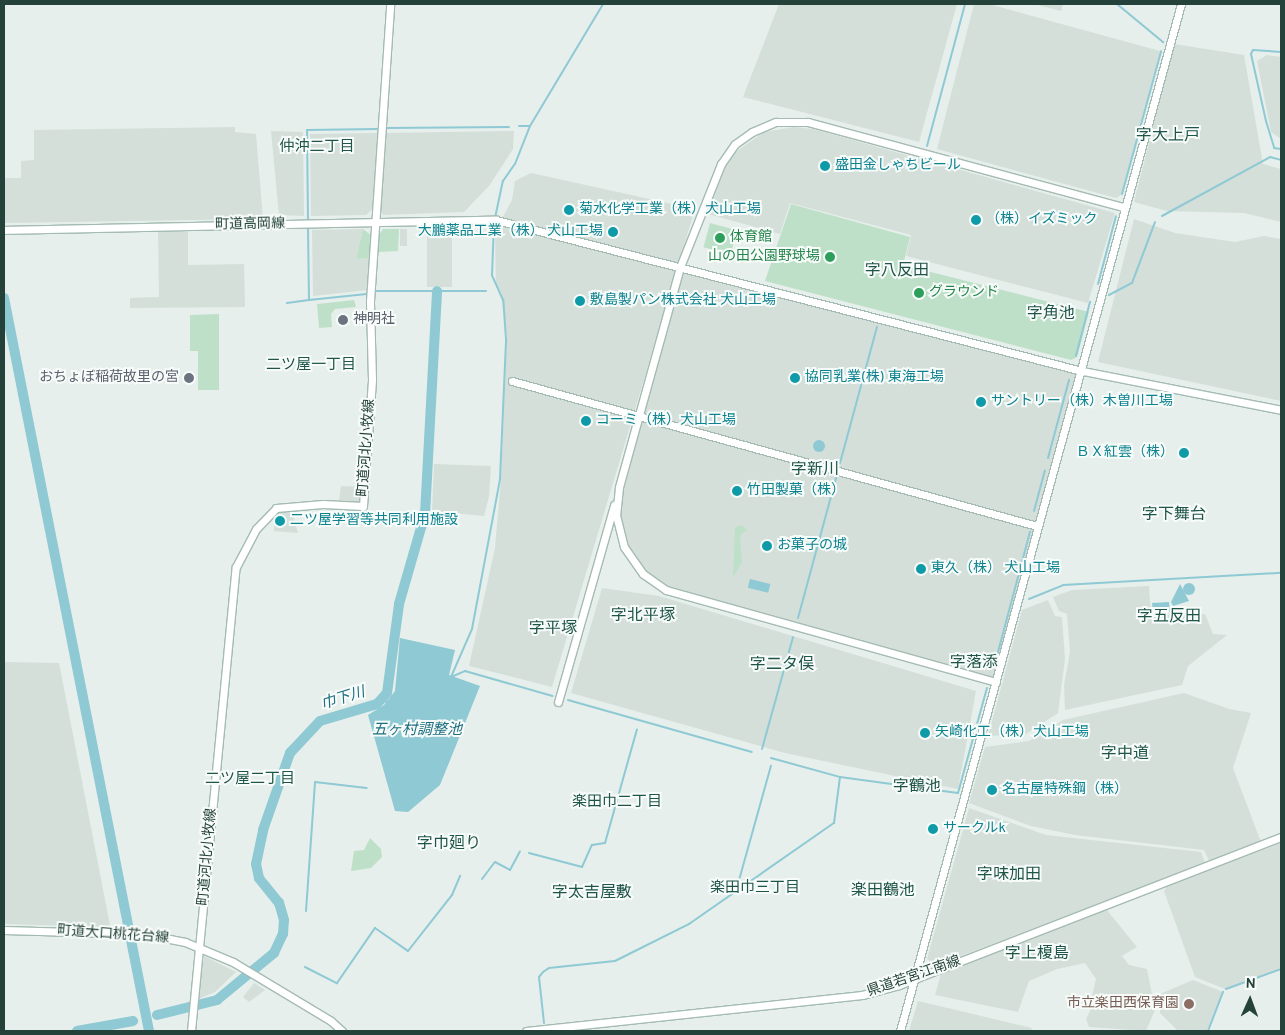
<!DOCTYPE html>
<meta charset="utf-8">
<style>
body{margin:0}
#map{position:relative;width:1285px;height:1035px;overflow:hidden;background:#e6efeb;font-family:Overpass,"Noto Sans JP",sans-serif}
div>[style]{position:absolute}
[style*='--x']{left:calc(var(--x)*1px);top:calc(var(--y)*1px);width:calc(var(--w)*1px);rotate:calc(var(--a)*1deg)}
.built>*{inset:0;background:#d4dfda;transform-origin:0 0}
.green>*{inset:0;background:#bfe0c8;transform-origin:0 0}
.water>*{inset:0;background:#8ec9d4;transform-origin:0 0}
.round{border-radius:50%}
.stream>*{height:2px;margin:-1px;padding:0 1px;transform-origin:1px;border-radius:1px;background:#8ec9d4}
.river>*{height:10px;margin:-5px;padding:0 5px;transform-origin:5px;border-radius:5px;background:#8ec9d4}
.roads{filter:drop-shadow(1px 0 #a4bbb3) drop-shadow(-1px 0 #a4bbb3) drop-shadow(0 1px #a4bbb3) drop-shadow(0 -1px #a4bbb3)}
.secondary>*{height:7px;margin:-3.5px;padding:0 3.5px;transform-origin:3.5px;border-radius:3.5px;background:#fff}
.dots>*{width:14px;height:14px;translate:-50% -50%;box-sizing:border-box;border:2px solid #f7fbf9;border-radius:50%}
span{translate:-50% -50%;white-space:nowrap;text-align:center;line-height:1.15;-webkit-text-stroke:4px #f7fbf9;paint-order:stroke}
.culture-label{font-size:14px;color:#0d838f}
.left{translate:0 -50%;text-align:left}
.right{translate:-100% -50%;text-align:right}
.street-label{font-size:14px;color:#24423a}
.leisure-label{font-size:14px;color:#27864d}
.worship-label{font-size:14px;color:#5b616d}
.education-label{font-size:14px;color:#785e54}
.neighbourhood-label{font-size:15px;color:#1f5548}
.water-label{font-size:15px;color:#1c6f80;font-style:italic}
.quarter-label{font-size:16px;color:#1f5548}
.frame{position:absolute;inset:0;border:5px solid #24423a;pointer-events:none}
.north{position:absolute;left:1225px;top:975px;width:50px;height:50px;-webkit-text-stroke:4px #f7fbf9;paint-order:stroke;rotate:2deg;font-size:14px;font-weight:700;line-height:20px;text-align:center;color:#24423a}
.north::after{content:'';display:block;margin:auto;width:18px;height:22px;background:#24423a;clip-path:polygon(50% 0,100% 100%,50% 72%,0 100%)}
</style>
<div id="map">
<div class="built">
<div style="clip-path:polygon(779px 4px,957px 4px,919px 142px,743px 97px)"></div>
<div style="clip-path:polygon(974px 4px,989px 4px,1160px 51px,1121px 195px,1116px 198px,937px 149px)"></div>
<div style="clip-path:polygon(1034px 4px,1063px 4px,1061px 11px)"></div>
<div style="clip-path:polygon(1174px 44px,1244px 55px,1263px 164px,1281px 169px,1281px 222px,1244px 213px,1167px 211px,1134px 202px)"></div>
<div style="clip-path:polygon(1267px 55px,1281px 57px,1281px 139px,1271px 132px,1257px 61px)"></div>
<div style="clip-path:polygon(235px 127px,235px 132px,256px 134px,263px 219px,4px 223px,4px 178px,21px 178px,21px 161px,34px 160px,34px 130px)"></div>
<div style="clip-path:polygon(794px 127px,813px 129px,1115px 213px,1088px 303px,906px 256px,911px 235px,790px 203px,780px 234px,708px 214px,726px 164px,737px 151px,764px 132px)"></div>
<div style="clip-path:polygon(271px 131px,303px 132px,304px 216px,279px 215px)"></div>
<div style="clip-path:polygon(514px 131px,513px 149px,489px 186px,464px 212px,383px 215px,380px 209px,384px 133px)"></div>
<div style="clip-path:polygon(378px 133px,374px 208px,366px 215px,311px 216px,310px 134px)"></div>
<div style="clip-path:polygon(531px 173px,695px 209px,552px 687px,469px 666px,495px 548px,501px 479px,507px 336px,501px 292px,496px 286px,495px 232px,512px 200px,515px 181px)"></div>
<div style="clip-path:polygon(1134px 219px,1175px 233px,1235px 242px,1264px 236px,1281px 239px,1281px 401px,1098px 362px)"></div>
<div style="clip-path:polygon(363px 229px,356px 259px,371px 258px,368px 290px,313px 296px,312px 230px)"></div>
<div style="left:400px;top:229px;width:7px;height:17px"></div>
<div style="left:427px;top:229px;width:25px;height:58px"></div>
<div style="clip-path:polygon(158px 232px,188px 232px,188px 265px,244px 264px,245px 307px,130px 308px,130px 298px,159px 297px)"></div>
<div style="clip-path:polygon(680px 267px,1078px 370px,996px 682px,661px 588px,627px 552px,616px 500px)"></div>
<div style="clip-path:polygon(434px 464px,491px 466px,489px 496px,484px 516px,432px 511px)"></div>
<div style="clip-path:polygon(341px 486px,361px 487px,360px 501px,357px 503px,339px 502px)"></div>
<div style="clip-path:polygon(291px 509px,298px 533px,274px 531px,274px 512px)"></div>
<div style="clip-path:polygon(1149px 586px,1151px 614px,1205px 614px,1213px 634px,1227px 635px,1188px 666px,1182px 685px,1065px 710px,1064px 685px,1070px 652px,1067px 614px,1059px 611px,1053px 597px,1072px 590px)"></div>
<div style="clip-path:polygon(602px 588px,659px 596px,976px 691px,958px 789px,785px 753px,571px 693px)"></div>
<div style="clip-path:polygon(1048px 600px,1055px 616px,1062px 617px,1065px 659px,1058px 713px,1026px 734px,988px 736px,1022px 610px)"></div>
<div style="clip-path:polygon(4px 662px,59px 663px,110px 925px,108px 927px,4px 924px)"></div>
<div style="clip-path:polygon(1184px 693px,1229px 709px,1251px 713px,1233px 768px,1261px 842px,1209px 861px,1204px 850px,1075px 835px,1031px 826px,969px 803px,985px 747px,1029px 741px,1063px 720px)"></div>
<div style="clip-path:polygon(969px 808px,1046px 835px,1201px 852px,1205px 863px,937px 965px,927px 959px)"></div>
<div style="clip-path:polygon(1281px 843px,1281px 970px,1225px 989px,1195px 977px,1164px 891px,1167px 886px)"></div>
<div style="clip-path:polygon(1106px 909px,1137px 947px,1122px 956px,1129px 965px,1147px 969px,1155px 1010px,1146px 1031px,1089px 1027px,1086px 1019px,1095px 1001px,1092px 996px,1096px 979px,1085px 963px,1057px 969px,1029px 981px,1018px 1012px,935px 995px,941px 974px)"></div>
<div style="clip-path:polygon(204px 956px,236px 972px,215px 992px,198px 999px)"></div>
<div style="clip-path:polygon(1193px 980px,1223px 992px,1207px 1031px,1178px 1031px,1160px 1013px,1160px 994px)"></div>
<div style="clip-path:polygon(254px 983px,265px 990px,249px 1002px,243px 997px)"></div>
<div style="clip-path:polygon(918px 1001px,1032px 1028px,1031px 1031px,909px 1031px)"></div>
</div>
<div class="green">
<div style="clip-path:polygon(791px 204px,910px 237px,903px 265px,1089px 312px,1077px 357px,1071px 360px,765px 281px)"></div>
<div style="left:710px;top:223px;width:28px;height:25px;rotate:15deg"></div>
<div style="clip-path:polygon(363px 229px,372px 236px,371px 258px,356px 259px)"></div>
<div style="clip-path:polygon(383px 229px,399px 229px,398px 251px,378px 252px,379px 235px)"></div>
<div style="clip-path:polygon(354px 300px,356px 307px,335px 309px,331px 314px,332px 327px,319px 328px,317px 304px)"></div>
<div style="clip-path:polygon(219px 314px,219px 390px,198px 390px,198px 351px,190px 351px,190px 315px)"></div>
<div style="clip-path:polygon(742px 525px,747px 530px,740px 535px,742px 562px,733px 578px,735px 527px)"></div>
<div style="clip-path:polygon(370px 838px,381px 849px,382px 857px,371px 868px,351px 871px,354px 851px,364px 850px)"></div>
</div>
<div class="water">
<div class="round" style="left:813px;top:440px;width:12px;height:12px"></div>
<div style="left:750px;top:579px;width:21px;height:9px;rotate:14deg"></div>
<div class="round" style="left:1183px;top:583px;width:12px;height:12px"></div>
<div style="clip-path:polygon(1180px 584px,1189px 601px,1173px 606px,1171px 602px)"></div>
<div style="clip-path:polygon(1169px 602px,1170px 612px,1153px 612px,1152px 603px)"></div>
<div style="clip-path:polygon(400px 638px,455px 650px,449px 675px,480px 686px,440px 785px,408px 812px,395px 811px,368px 715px,384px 705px,395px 691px)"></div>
</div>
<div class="stream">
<div style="--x:1117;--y:4;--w:60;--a:39.6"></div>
<div style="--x:1281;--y:52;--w:28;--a:-176"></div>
<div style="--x:1253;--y:50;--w:4;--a:117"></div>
<div style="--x:1251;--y:54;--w:69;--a:77.4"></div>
<div style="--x:1266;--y:121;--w:28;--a:73"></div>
<div style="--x:1274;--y:148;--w:7;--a:8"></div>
<div style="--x:519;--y:126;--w:11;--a:0"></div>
<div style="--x:385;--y:128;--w:124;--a:-0.5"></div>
<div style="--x:927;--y:146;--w:147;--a:-75"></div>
<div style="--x:1122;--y:194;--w:148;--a:-74.7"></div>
<div style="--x:1162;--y:216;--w:123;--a:-28.6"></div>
<div style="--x:1270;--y:157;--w:11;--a:15"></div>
<div style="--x:495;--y:218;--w:38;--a:-78"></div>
<div style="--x:503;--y:181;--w:21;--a:-55"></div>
<div style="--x:515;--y:164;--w:41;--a:-68.5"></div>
<div style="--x:530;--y:126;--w:142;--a:-59.1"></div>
<div style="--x:308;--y:222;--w:92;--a:-90.6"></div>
<div style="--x:307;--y:130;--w:70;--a:-0.8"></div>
<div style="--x:1098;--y:284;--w:70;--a:-75.2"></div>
<div style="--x:374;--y:291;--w:58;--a:0"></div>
<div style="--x:434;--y:291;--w:3;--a:0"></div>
<div style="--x:442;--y:291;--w:44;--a:0"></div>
<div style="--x:1109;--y:295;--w:26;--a:-28"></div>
<div style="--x:1132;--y:283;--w:65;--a:-69.3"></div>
<div style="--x:309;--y:300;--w:58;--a:-5.9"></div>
<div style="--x:287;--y:303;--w:22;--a:-8"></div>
<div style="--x:309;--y:300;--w:73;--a:-90.8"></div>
<div style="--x:1076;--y:356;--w:56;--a:-75.5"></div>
<div style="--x:1048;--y:458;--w:81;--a:-74.9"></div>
<div style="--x:840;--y:463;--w:141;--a:-74.8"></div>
<div style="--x:1034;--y:511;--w:42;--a:-75"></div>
<div style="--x:1029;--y:599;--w:37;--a:-22"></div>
<div style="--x:1063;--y:585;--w:218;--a:-3.2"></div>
<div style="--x:798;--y:618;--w:145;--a:-74.8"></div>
<div style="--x:994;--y:667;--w:140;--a:-75.1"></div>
<div style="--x:451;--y:677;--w:52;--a:-66.4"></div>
<div style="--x:472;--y:629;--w:153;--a:-79.4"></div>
<div style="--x:500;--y:479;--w:140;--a:-87.5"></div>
<div style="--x:506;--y:339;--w:39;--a:-94"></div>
<div style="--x:503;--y:300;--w:27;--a:-114"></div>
<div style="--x:492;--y:275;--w:52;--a:-87.8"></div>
<div style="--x:451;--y:677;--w:15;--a:-23"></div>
<div style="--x:465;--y:671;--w:91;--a:16"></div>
<div style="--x:568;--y:700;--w:191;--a:15.8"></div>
<div style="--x:377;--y:704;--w:11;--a:-15"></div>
<div style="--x:762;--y:749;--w:116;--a:-74.5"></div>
<div style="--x:771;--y:758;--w:72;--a:15.4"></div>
<div style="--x:840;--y:777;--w:119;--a:7.7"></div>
<div style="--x:958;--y:793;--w:109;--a:-74.6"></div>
<div style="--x:529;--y:853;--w:55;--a:14.8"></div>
<div style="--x:582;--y:867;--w:24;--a:-66"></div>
<div style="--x:592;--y:845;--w:13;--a:-9"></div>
<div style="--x:605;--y:843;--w:118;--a:-74.3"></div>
<div style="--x:482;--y:879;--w:21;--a:-53"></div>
<div style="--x:495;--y:862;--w:17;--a:28"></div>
<div style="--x:510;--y:870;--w:21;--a:-62"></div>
<div style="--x:736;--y:891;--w:130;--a:-74.4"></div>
<div style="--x:306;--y:911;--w:129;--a:-86"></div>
<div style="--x:315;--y:782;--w:52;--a:6.6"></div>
<div style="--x:305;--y:967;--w:36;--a:27"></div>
<div style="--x:337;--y:983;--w:67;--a:-55.4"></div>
<div style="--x:375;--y:928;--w:40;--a:34.9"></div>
<div style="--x:408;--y:951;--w:71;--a:-51.8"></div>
<div style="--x:452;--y:895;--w:21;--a:-67"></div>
<div style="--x:1226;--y:989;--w:59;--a:-20"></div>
<div style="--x:544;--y:1023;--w:46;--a:-96.2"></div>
<div style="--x:539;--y:977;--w:6;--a:-51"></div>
<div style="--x:543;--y:972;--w:7;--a:-34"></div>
<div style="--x:549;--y:968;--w:66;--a:-6.1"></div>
<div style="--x:615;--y:961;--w:83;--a:-26.6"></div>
<div style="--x:689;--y:924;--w:177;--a:-34.9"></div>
<div style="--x:834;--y:823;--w:46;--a:-82.6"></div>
<div style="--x:1208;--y:1031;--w:42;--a:-69"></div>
</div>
<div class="river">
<div style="--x:4;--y:298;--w:747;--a:78.81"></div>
<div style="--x:157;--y:1015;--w:62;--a:-14"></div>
<div style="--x:217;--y:1000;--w:74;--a:-39.5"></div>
<div style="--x:274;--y:953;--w:21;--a:-65"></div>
<div style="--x:283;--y:934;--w:14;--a:-86"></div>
<div style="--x:284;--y:920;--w:18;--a:-106"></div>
<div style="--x:279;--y:903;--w:32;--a:-129"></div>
<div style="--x:259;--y:878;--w:14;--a:-102"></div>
<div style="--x:256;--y:864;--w:35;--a:-78"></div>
<div style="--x:263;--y:830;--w:82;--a:-70.7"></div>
<div style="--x:290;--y:753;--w:44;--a:-46.8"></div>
<div style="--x:320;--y:721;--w:59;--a:-16.6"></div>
<div style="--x:377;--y:704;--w:15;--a:-48"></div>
<div style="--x:387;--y:693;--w:90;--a:-82.3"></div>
<div style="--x:399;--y:604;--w:94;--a:-73.9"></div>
<div style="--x:425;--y:514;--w:223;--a:-86.9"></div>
<div style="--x:77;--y:1031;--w:57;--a:-10.1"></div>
</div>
<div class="roads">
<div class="secondary">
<div style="--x:4;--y:230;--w:492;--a:-1.2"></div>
<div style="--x:496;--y:220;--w:601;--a:14.45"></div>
<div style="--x:1078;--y:370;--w:207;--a:11.1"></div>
<div style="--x:512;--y:381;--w:545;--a:15.44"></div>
<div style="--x:996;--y:682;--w:343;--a:-164.4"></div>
<div style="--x:666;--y:590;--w:28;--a:-145"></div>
<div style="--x:643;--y:574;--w:33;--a:-125"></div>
<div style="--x:624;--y:547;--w:32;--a:-104"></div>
<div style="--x:616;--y:516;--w:29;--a:-84"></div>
<div style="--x:619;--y:487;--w:228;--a:-74.5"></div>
<div style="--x:680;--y:267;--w:111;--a:-68.3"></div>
<div style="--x:721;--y:164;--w:24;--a:-55"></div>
<div style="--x:735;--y:144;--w:21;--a:-35"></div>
<div style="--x:752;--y:132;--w:26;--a:-23"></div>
<div style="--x:776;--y:122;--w:32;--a:0"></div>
<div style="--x:808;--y:122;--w:327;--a:15.1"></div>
<div style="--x:558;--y:702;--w:205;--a:-74.1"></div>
<div style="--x:4;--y:930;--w:140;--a:1.6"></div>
<div style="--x:144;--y:934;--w:42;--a:11"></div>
<div style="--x:185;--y:942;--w:52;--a:22.6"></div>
<div style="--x:233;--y:962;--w:114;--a:31"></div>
<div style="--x:331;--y:1021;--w:15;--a:42"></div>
<div style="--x:191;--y:1031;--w:466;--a:-84.5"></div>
<div style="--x:236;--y:567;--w:43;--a:-62.2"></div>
<div style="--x:256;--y:529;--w:29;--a:-46"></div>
<div style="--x:276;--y:508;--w:47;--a:-4.9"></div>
<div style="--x:323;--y:504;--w:40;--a:2.9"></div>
<div style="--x:363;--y:506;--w:127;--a:-85.9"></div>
<div style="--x:372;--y:379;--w:78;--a:-91.5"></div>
<div style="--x:370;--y:301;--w:298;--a:-86.1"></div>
<div style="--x:526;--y:1031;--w:338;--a:-6.1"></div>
<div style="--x:862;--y:995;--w:38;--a:-15"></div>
<div style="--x:899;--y:985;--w:410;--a:-21.2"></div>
<div style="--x:900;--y:1031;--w:1065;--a:-74.7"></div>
</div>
</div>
<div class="dots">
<div style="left:825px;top:166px;background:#0f9aa8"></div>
<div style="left:569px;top:210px;background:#0f9aa8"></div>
<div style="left:976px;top:220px;background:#0f9aa8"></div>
<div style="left:613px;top:232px;background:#0f9aa8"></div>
<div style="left:720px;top:238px;background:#2e9e5b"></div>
<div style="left:830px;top:257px;background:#2e9e5b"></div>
<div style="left:919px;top:293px;background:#2e9e5b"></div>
<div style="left:580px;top:301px;background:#0f9aa8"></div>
<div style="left:343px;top:320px;background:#6b7280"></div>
<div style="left:189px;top:378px;background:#6b7280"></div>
<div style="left:795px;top:378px;background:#0f9aa8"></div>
<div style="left:981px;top:402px;background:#0f9aa8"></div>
<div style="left:586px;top:421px;background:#0f9aa8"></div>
<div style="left:1184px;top:453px;background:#0f9aa8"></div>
<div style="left:737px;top:491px;background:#0f9aa8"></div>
<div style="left:280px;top:521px;background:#0f9aa8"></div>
<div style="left:767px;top:546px;background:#0f9aa8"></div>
<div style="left:921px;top:569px;background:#0f9aa8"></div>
<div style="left:925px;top:733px;background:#0f9aa8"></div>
<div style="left:992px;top:790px;background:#0f9aa8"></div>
<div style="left:933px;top:829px;background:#0f9aa8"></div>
<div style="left:1189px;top:1004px;background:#8d6e63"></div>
</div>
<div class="culture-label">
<span class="left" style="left:835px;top:166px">盛田金しゃちビール</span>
<span class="left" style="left:579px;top:210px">菊水化学工業（株）犬山工場</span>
<span class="left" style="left:986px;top:220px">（株）イズミック</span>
<span class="right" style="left:603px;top:232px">大鵬薬品工業（株） 犬山工場</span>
<span class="left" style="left:590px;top:301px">敷島製パン株式会社 犬山工場</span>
<span class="left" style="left:805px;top:378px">協同乳業(株) 東海工場</span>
<span class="left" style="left:991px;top:402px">サントリー（株）木曽川工場</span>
<span class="left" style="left:596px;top:421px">コーミ（株）犬山工場</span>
<span class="right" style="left:1174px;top:453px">ＢＸ紅雲（株）</span>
<span class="left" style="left:747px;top:491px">竹田製菓（株）</span>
<span class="left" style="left:290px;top:521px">二ツ屋学習等共同利用施設</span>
<span class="left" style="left:777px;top:546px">お菓子の城</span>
<span class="left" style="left:931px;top:569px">東久（株） 犬山工場</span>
<span class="left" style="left:935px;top:733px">矢崎化工（株）犬山工場</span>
<span class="left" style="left:1002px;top:790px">名古屋特殊鋼（株）</span>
<span class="left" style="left:943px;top:829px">サークルk</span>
</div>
<div class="street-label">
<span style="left:250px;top:225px;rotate:-1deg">町道高岡線</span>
<span style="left:367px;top:448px;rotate:-86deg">町道河北小牧線</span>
<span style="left:208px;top:857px;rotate:-85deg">町道河北小牧線</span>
<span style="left:113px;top:935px;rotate:4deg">町道大口桃花台線</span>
<span style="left:914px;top:977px;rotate:-19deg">県道若宮江南線</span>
</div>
<div class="leisure-label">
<span class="left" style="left:730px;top:238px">体育館</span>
<span class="right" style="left:820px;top:257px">山の田公園野球場</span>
<span class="left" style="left:929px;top:293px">グラウンド</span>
</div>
<div class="worship-label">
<span class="left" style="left:353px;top:320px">神明社</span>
<span class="right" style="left:179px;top:378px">おちょぼ稲荷故里の宮</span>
</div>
<div class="education-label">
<span class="right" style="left:1179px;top:1004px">市立楽田西保育園</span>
</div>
<div class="neighbourhood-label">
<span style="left:317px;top:148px">仲沖二丁目</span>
<span style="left:311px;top:366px">二ツ屋一丁目</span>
<span style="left:250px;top:780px">二ツ屋二丁目</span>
<span style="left:617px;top:803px">楽田巾二丁目</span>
<span style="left:755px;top:889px">楽田巾三丁目</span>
</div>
<div class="water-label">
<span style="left:343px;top:699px;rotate:-17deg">巾下川</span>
<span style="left:417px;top:731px">五ヶ村調整池</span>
</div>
<div class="quarter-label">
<span style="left:1168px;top:136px">字大上戸</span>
<span style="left:897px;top:271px">字八反田</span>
<span style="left:1051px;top:314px">字角池</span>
<span style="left:815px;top:470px">字新川</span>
<span style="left:1174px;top:515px">字下舞台</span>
<span style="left:643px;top:616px">字北平塚</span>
<span style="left:1169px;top:617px">字五反田</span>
<span style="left:553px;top:629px">字平塚</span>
<span style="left:974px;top:663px">字落添</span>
<span style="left:782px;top:665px">字二タ俣</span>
<span style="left:1125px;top:754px">字中道</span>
<span style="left:917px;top:787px">字鶴池</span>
<span style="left:449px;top:844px">字巾廻り</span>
<span style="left:1009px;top:875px">字味加田</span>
<span style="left:883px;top:891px">楽田鶴池</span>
<span style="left:592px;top:893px">字太吉屋敷</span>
<span style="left:1037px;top:954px">字上榎島</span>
</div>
<div class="frame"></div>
<div class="north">N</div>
</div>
